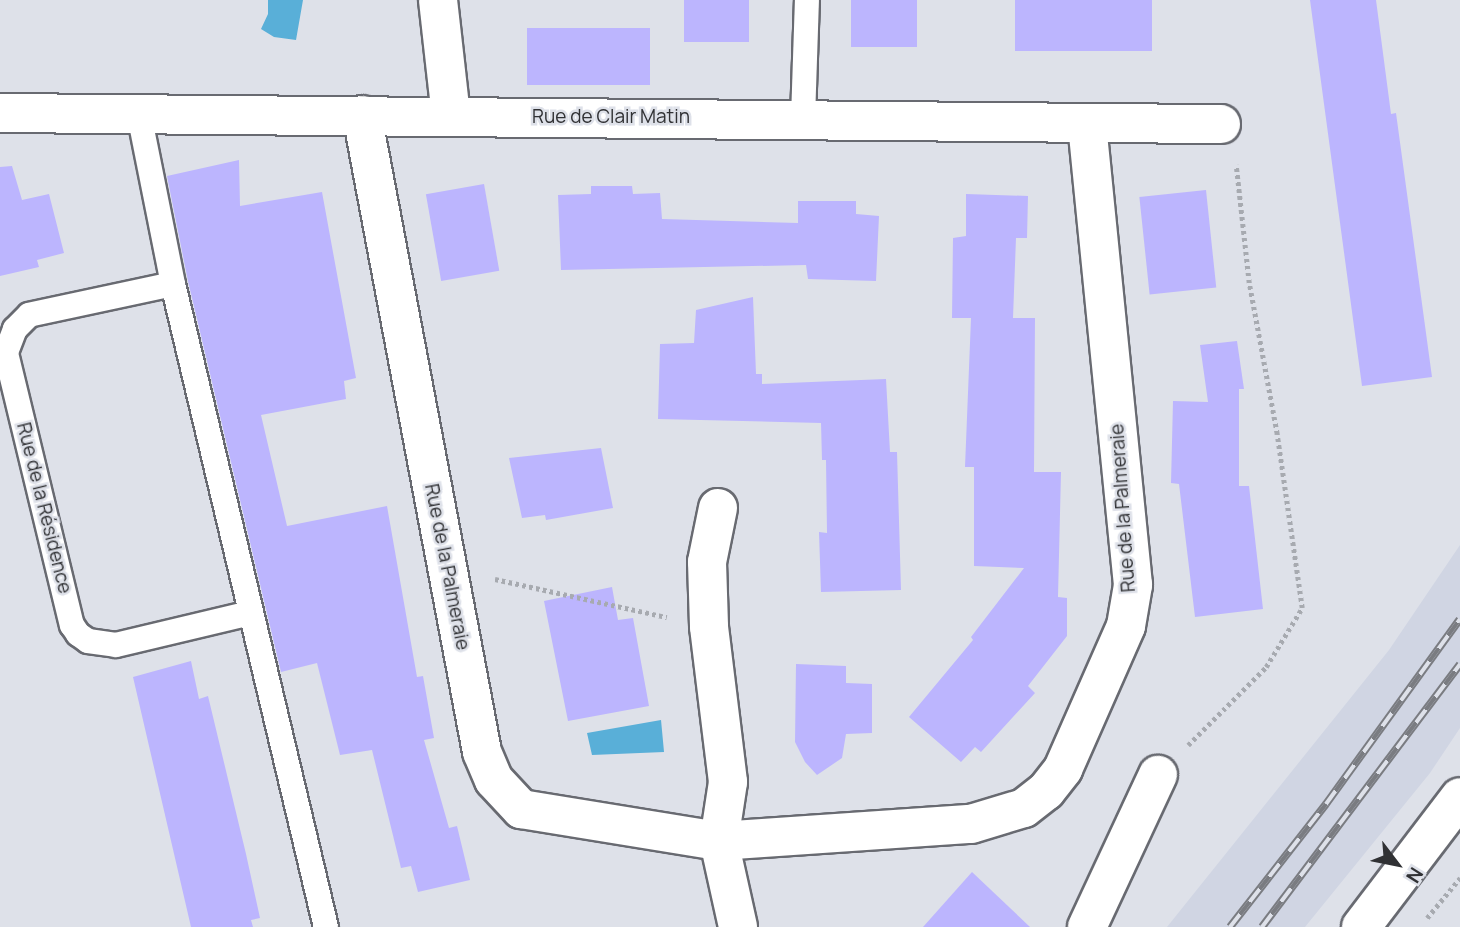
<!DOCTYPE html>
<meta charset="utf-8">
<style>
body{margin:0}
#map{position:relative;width:1460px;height:927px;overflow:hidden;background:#dee1e9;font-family:Manrope,sans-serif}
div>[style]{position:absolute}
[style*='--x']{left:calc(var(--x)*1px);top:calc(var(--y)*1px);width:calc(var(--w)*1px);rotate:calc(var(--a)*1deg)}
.built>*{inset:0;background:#d0d5e3}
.water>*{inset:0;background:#59afd8}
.building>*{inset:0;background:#bcb5fe;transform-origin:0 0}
.path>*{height:4.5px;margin-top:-2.25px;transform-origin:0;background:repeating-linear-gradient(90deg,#a7aab0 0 3.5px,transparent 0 7px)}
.roads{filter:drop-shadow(2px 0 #686a71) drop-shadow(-2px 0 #686a71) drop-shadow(0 2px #686a71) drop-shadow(0 -2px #686a71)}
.service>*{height:24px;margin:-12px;padding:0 12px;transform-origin:12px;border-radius:12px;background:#fff}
.minor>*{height:38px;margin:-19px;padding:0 19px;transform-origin:19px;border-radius:19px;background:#fff}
.tertiary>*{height:38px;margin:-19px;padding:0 19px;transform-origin:19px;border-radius:19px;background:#fff}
.rail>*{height:8px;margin-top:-4px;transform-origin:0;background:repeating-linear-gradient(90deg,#dee1e9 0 16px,#7a7c81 0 32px);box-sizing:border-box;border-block:2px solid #7a7c81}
span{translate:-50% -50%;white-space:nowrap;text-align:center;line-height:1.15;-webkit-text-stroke:5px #dee1e9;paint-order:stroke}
.street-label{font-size:19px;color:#303134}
.north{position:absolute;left:1362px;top:829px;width:70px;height:70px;-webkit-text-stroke:5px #dee1e9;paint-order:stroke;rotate:122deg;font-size:19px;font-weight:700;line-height:28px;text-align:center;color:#303134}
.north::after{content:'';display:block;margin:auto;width:24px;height:32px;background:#303134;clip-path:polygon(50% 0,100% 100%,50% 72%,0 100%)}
</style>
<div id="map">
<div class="built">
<div style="clip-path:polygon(1460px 545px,1460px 728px,1430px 773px,1305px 927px,1167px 927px,1389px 650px)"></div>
</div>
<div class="water">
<div style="clip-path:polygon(268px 0,303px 0,296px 40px,274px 37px,261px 29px,268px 14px)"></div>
<div style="clip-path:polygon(661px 720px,664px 752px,592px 755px,587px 733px)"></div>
</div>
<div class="building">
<div style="left:684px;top:0;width:65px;height:42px"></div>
<div style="left:851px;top:0;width:66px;height:47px"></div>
<div style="left:1015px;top:0;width:137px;height:51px"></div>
<div style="clip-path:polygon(1310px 0,1376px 0,1391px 114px,1396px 113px,1432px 377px,1362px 386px)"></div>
<div style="left:527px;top:28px;width:123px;height:57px"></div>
<div style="clip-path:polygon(239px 160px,240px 206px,322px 192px,356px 378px,344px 381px,346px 399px,261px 415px,287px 526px,387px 506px,417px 677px,423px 676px,434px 738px,424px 740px,449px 828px,457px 826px,470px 880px,418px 892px,411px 866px,401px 868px,372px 750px,340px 755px,317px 663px,281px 672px,188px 281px,167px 176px)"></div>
<div style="clip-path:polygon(12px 166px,22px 200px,49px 194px,64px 253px,37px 260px,39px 267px,0 276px,0 167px)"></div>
<div style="left:484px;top:184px;width:88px;height:59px;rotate:80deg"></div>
<div style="clip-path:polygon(591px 186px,632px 186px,633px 194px,660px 193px,662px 219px,798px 223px,798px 201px,856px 201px,856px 214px,879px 216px,876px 281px,808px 279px,806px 265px,561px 270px,558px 195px,591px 194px)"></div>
<div style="left:1206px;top:190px;width:98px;height:67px;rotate:84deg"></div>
<div style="clip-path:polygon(966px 194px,1028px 196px,1027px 238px,1016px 238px,1013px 318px,1035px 318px,1034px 472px,1061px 472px,1058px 597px,1067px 598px,1067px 636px,1028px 686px,1035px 693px,981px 752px,975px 747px,961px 762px,909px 717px,973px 640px,971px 637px,1024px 568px,974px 566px,974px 467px,965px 467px,971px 318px,952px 318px,953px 238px,966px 236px)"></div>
<div style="clip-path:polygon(753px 297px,756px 374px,762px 374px,762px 384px,886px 379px,890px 452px,897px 452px,901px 590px,821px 592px,819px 532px,827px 533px,826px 460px,822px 460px,821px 423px,658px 419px,660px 344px,694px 343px,696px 310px)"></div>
<div style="clip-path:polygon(1237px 341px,1244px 389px,1239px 389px,1239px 486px,1249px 486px,1263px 609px,1195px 617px,1179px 484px,1171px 483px,1173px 401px,1208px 402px,1200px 345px)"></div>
<div style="clip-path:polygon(601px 448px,613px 508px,546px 520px,545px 515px,522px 518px,509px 458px)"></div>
<div style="clip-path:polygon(612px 587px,618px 620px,633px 618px,649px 706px,568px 721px,544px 601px)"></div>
<div style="clip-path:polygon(191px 661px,199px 699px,208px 696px,246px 854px,260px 918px,251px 920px,253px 927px,191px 927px,133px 677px)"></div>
<div style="clip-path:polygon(796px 664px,846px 666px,846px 683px,872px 684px,872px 733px,846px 734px,842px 758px,817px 775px,805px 762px,795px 742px)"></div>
<div style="clip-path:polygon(972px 872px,1030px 927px,923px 927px)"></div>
</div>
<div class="path">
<div style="--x:495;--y:579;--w:176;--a:12.5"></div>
<div style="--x:1188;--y:745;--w:110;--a:-45"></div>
<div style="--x:1266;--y:667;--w:69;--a:-58.6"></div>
<div style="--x:1302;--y:608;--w:176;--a:-98.2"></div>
<div style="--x:1277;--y:434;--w:154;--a:-100.5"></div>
<div style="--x:1249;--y:283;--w:119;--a:-96.3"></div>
<div style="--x:1427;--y:918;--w:52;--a:-50.5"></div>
</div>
<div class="roads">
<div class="service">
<div style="--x:139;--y:114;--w:173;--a:78.7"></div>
<div style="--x:173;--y:284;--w:661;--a:76.62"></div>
<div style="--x:803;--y:119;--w:119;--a:-88.1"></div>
<div style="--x:173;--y:284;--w:147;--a:167.9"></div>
<div style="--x:29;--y:315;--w:20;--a:135"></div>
<div style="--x:15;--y:329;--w:26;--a:111"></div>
<div style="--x:6;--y:353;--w:280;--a:76.4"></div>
<div style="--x:72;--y:625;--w:11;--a:56"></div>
<div style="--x:78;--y:634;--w:12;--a:35"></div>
<div style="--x:88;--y:641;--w:28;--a:8"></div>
<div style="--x:116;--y:645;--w:138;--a:-13.4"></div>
</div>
<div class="minor">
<div style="--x:438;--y:0;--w:117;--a:83.6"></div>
<div style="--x:0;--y:113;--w:1221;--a:0.52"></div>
<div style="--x:362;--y:115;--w:648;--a:79.33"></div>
<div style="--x:482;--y:752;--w:30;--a:67"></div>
<div style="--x:494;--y:780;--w:40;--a:47"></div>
<div style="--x:521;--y:809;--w:201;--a:9.2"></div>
<div style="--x:719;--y:841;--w:253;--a:-3.9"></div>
<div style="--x:971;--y:824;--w:55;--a:-16.8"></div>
<div style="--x:1024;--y:808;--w:28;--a:-38"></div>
<div style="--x:1046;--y:791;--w:28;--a:-52"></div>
<div style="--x:1063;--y:769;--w:156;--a:-66.2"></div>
<div style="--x:1126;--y:626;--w:42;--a:-80.3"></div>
<div style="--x:1133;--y:585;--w:464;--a:-95.7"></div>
<div style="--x:718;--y:508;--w:55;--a:101.5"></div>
<div style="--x:707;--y:562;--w:65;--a:88.2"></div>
<div style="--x:709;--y:627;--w:156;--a:83"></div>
<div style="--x:728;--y:782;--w:60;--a:98.7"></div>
<div style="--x:719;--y:841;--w:88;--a:77.5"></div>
<div style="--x:1087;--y:927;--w:168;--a:-65"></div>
</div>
<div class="tertiary">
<div style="--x:1361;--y:927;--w:163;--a:-52.7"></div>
</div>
</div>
<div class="rail">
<div style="--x:1230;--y:927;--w:156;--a:-52"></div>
<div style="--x:1326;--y:804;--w:228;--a:-54.1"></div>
<div style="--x:1262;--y:927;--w:329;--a:-53"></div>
</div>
<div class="street-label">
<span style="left:611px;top:117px">Rue de Clair Matin</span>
<span style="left:44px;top:508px;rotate:76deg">Rue de la Résidence</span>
<span style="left:1123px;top:508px;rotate:-94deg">Rue de la Palmeraie</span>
<span style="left:447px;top:567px;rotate:79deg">Rue de la Palmeraie</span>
</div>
<div class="north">N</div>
</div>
